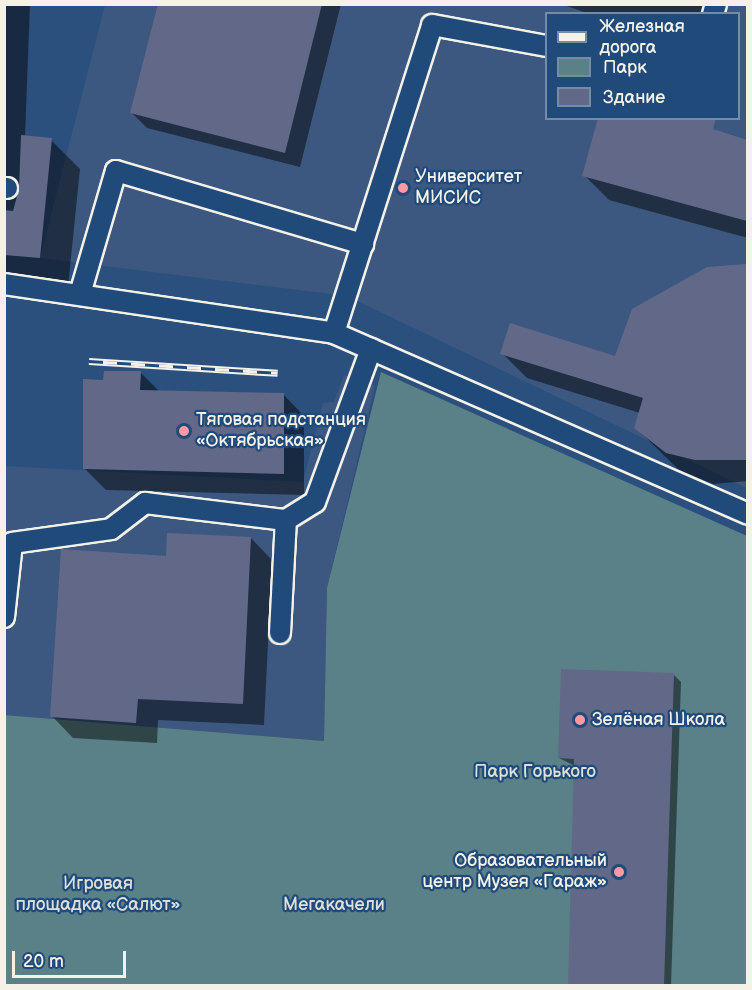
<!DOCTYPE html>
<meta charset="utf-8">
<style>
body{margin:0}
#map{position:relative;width:752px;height:990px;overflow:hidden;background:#2c507d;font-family:"Balsamiq Sans",sans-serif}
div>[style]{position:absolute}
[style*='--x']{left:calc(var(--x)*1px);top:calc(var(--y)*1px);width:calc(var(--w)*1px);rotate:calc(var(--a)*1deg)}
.built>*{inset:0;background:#3c5880}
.green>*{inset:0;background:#5a8187}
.shadow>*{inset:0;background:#0007}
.building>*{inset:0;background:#626988}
.roads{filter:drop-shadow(2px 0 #f4f1e8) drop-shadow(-2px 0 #f4f1e8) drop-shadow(0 2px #f4f1e8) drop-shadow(0 -2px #f4f1e8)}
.lane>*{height:20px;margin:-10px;padding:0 10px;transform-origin:10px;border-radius:10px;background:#1f4a7a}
.rail>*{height:7px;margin-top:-3.5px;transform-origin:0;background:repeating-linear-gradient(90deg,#1f4a7a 0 14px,#f4f1e8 0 28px);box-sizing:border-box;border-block:2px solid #f4f1e8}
.dots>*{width:16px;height:16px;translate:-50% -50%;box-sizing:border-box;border:3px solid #1f4a7a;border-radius:50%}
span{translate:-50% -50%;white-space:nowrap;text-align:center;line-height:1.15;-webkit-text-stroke:4.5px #1f4a7a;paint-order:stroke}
.poi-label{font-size:18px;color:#f4f1e8}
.left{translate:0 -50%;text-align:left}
.right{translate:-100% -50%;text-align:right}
.park-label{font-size:18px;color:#dde0d9}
.frame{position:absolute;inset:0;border:6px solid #f4f1e8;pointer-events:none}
.legend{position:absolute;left:545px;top:12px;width:195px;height:108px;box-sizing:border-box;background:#1f4a7a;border:2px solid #748da6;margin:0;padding:8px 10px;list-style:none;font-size:18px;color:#f4f1e8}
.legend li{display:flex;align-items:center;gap:12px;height:30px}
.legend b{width:30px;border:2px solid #748da6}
.scale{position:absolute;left:12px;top:951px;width:114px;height:27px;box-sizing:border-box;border:3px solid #f4f1e8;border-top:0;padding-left:8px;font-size:18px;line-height:21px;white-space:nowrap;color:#f4f1e8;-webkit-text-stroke:4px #1f4a7a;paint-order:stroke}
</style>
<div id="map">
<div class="built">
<div style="clip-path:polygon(evenodd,105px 5px,747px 5px,747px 488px,347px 296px,40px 258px,105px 5px,546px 14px,738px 14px,738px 118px,546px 118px,546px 14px)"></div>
<div style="clip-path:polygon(344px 375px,375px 386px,327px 588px,324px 741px,5px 715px,4px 466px,303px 482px,323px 403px,334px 402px)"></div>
</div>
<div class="green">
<div style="clip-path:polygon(381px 372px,747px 536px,747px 985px,5px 985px,4px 715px,324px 741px,327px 588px)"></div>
</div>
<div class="shadow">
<div style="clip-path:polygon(4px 4px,30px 4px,25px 137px,51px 140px,80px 169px,68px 287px,4px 280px)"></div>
<div style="clip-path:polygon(159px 4px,341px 4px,300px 167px,147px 128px,132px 113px)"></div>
<div style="clip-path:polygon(561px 4px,724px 4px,721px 14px,590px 14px)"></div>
<div style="clip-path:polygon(664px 118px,748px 142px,748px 238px,609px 200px,584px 175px)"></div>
<div style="clip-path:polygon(748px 266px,748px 481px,713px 484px,679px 470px,636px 428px,640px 413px,527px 378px,502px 353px,616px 358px,707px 268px)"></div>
<div style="clip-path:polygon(140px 372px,159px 391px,283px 394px,304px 416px,304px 495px,106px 490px,85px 469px,105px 381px)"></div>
<div style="clip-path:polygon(251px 538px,272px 560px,264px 725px,158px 720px,157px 743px,73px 738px,52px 716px)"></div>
<div style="clip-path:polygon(673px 674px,681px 682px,671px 986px,570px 986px,575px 766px,559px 758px)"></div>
</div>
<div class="building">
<div style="clip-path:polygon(158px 4px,322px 4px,285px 153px,130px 113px)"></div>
<div style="clip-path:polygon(598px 118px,716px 118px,713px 129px,747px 140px,747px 221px,582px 176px)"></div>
<div style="clip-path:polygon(21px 135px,52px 138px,40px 258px,4px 255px,4px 210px,13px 211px,19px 189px)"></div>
<div style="clip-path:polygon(747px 264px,747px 460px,695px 460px,666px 453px,634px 428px,643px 398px,500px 354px,510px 323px,615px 356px,632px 309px,707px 267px)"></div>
<div style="clip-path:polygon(104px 371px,141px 371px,140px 390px,284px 393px,284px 474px,83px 469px,83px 379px,103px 380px)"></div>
<div style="clip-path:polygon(167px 533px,251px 537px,243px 704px,138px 699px,136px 723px,50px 717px,61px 549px,166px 556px)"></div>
<div style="clip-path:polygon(561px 669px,674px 673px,664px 986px,568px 986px,574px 759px,558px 758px)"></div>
</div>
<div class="roads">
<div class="lane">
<div style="--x:713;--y:14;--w:10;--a:-73"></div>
<div style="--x:4;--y:188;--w:3;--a:0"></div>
<div style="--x:4;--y:284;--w:334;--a:8.4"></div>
<div style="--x:334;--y:333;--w:452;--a:23.6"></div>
<div style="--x:80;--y:294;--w:128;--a:-73.7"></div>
<div style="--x:116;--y:171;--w:258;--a:16.5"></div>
<div style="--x:334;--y:333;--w:323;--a:-72.3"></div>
<div style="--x:432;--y:25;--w:116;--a:10.4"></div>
<div style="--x:4;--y:617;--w:74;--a:-83.8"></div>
<div style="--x:12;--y:543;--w:100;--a:-8"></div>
<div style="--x:111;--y:529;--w:43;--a:-37.4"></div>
<div style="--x:145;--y:503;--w:142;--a:6.9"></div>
<div style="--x:286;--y:520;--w:34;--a:-32"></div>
<div style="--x:315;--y:502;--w:163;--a:-69.9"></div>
<div style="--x:280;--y:633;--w:113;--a:-87"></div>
</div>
</div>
<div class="rail">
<div style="--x:89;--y:361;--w:189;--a:3.6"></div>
</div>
<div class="dots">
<div style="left:403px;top:188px;background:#ff9aa2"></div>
<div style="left:184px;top:431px;background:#ff9aa2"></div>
<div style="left:580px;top:720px;background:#ff9aa2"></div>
<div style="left:619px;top:872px;background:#ff9aa2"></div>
</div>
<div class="poi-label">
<span class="left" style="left:415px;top:188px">Университет<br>МИСИС</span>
<span class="left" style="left:196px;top:431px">Тяговая подстанция<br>«Октябрьская»</span>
<span class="left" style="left:592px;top:720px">Зелёная Школа</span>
<span class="right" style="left:607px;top:872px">Образовательный<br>центр Музея «Гараж»</span>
</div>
<div class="park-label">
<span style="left:535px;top:772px">Парк Горького</span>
<span style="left:98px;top:895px">Игровая<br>площадка «Салют»</span>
<span style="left:334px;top:905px">Мегакачели</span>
</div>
<div class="frame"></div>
<ul class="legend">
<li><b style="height:8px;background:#f4f1e8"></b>Железная дорога</li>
<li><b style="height:16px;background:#5a8187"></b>Парк</li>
<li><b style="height:16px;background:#626988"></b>Здание</li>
</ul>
<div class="scale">20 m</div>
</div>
